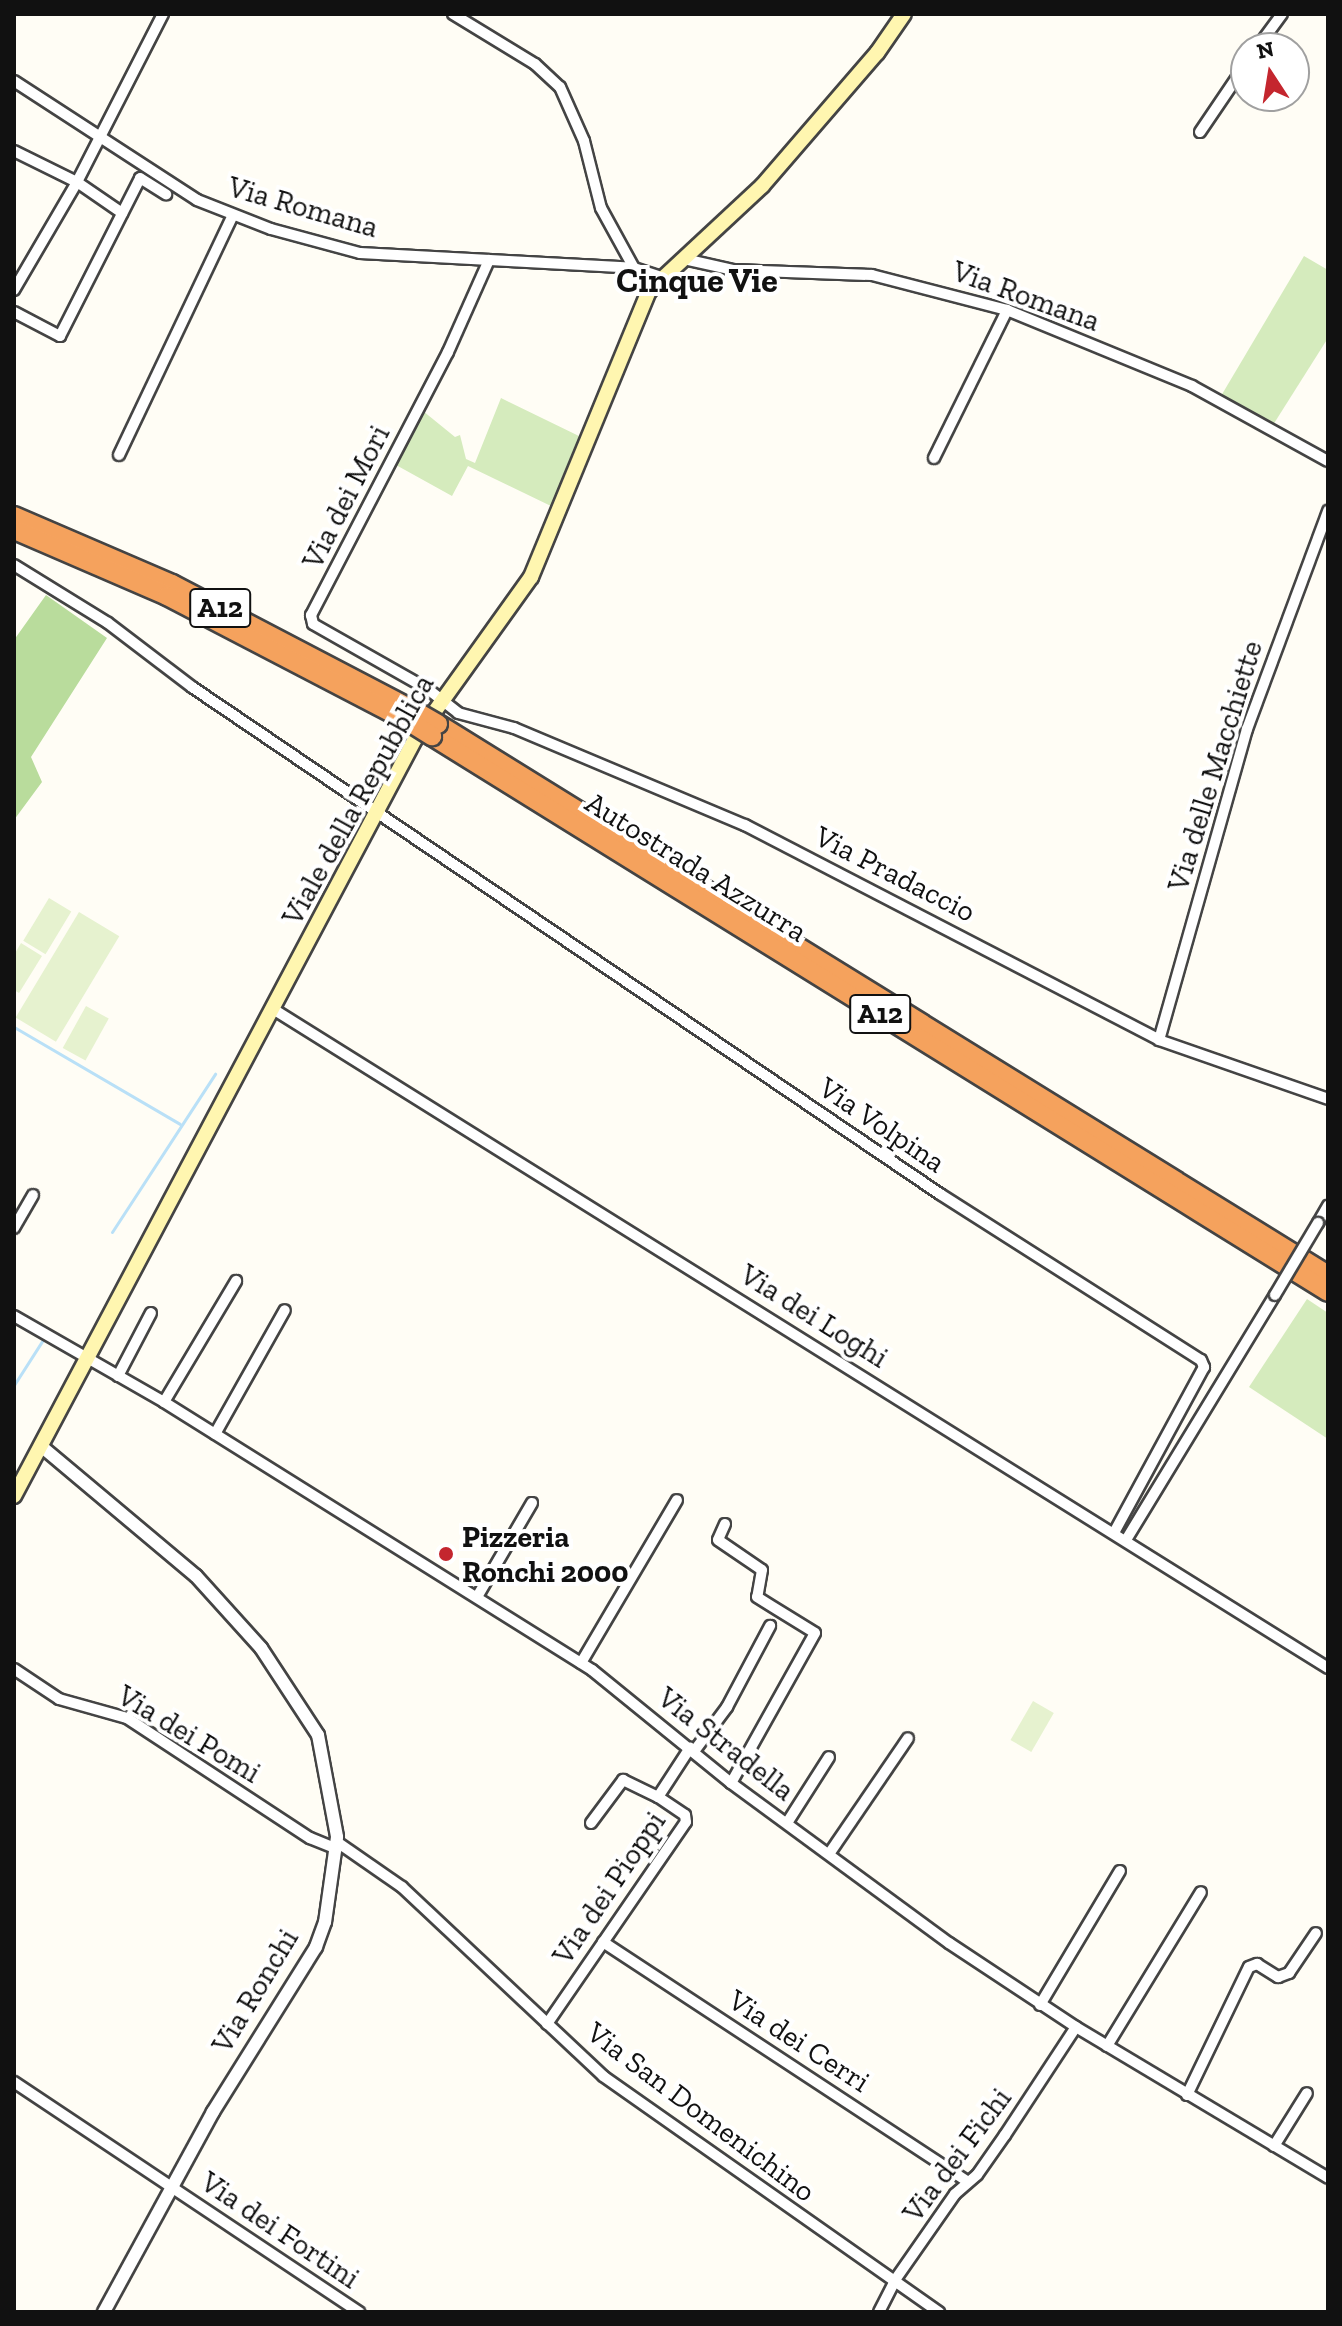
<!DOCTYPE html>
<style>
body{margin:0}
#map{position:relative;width:1342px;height:2326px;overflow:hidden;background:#fffdf5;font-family:"Zilla Slab",serif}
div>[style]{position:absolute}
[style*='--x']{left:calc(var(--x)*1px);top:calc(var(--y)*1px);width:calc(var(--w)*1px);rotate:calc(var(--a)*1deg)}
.green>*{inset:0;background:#d5ebbd}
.forest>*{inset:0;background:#b9dc9c}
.pitch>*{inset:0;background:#e6f2cf;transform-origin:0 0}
.stream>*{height:3px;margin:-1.5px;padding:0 1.5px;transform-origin:1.5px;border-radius:1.5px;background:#b9e0f7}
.roads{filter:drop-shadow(2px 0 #444) drop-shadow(-2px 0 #444) drop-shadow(0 2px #444) drop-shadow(0 -2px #444)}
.minor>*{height:10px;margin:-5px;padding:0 5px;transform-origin:5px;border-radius:5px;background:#fff}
.tertiary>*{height:12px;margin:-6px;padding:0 6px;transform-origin:6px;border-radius:6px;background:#fff}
.secondary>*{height:14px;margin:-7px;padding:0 7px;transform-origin:7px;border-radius:7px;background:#fff6b0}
.motorway>*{height:18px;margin:-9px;padding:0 9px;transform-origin:9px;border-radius:9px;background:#f5a25d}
.bridges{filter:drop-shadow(2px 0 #444) drop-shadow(-2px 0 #444) drop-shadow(0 2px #444) drop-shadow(0 -2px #444)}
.minor-bridge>*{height:10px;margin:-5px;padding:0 5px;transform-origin:5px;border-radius:5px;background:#fff}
.motorway-bridge>*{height:18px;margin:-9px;padding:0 9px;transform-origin:9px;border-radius:9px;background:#f5a25d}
.dots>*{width:22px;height:22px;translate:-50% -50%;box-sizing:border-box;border:4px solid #fff;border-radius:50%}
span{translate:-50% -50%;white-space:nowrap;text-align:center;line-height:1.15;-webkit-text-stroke:8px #fff;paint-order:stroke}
.shield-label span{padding:2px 6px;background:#fff;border:2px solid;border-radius:6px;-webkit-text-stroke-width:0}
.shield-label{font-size:28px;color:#111;font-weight:700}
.street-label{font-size:30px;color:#111}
.poi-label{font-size:30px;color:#111;font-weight:700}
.left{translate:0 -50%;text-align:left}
.quarter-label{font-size:34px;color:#111;font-weight:700}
.frame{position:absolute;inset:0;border:16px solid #111;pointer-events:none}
.north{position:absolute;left:1230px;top:32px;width:80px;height:80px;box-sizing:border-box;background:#fff;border:2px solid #a0a0a0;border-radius:50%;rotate:348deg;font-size:22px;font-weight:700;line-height:32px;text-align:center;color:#111}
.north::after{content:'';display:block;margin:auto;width:28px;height:36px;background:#c4262e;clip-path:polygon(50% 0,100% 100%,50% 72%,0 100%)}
</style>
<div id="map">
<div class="green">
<div style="clip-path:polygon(1304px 256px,1328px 270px,1328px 338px,1273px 425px,1221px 396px)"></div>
<div style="clip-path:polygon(501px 398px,581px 437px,553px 507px,468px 466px,452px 496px,396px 465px,423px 411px,455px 437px,460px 435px,466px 459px,475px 463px)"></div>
<div style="clip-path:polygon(1307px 1299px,1328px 1313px,1328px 1439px,1249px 1387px)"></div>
</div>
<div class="forest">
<div style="clip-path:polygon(46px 595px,107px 638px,31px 757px,42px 782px,14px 820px,14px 640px)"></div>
</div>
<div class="pitch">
<div style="left:49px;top:898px;width:26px;height:50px;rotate:31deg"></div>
<div style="left:79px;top:912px;width:47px;height:123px;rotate:31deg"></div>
<div style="clip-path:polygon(21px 943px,42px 956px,19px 993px,14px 990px,14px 955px)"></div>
<div style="left:86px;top:1006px;width:26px;height:48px;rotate:29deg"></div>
<div style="left:1033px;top:1701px;width:24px;height:45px;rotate:30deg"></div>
</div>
<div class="stream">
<div style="--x:14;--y:1027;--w:192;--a:30.3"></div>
<div style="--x:112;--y:1232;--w:189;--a:-56.9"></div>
<div style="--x:14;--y:1385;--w:56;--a:-57.4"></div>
</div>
<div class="roads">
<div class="minor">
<div style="--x:453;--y:14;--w:96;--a:31.4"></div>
<div style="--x:535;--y:64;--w:34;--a:43"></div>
<div style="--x:560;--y:87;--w:59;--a:66"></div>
<div style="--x:584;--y:141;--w:69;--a:75.8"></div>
<div style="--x:601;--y:208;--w:68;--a:61.2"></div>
<div style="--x:1257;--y:48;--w:42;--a:-53.7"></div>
<div style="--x:14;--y:81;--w:218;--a:33"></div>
<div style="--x:197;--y:200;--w:79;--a:21.4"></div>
<div style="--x:271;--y:229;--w:92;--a:15.1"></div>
<div style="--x:360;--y:253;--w:274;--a:3.1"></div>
<div style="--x:634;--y:268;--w:28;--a:18"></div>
<div style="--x:1200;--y:132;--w:82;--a:-55.9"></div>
<div style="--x:14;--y:151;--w:70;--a:26.2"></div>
<div style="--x:77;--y:182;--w:55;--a:34.6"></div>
<div style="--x:684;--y:259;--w:50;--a:12.7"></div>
<div style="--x:733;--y:270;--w:139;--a:2.1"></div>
<div style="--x:872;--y:275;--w:139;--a:14.5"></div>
<div style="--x:1007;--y:310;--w:200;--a:22.3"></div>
<div style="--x:1192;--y:386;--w:155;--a:28.9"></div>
<div style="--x:489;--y:260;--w:101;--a:114"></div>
<div style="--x:448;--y:352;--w:297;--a:117.5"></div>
<div style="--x:311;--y:615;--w:9;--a:77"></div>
<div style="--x:313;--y:624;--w:133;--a:29.6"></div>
<div style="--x:429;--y:690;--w:37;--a:38"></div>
<div style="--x:458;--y:713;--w:58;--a:15"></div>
<div style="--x:514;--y:728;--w:251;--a:22.8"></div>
<div style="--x:745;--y:825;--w:466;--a:27.4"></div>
<div style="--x:1159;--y:1040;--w:179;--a:19.2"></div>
<div style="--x:14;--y:290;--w:125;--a:-59.7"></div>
<div style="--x:77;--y:182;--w:189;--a:-62.9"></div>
<div style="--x:14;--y:312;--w:52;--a:27.6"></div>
<div style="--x:60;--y:336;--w:177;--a:-63.1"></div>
<div style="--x:140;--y:178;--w:31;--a:32"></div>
<div style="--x:119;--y:455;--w:263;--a:-64.6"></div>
<div style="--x:934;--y:458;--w:165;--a:-63.7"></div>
<div style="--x:14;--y:565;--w:110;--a:31.7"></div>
<div style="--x:108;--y:623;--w:106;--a:37.3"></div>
<div style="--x:192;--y:687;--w:904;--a:34.13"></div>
<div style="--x:940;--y:1194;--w:309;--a:32.5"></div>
<div style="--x:1201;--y:1360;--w:8;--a:67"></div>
<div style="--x:1204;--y:1367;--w:189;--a:118.5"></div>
<div style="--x:273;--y:1009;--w:1244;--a:31.99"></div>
<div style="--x:1159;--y:1040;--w:323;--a:-74.2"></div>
<div style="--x:1247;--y:729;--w:233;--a:-69.6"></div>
<div style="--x:1318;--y:1223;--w:20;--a:-60"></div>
<div style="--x:14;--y:1228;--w:38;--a:-60"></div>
<div style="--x:14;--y:1316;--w:173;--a:29.8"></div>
<div style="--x:164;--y:1402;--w:505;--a:32.05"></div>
<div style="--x:592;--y:1670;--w:179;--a:39.1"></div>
<div style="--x:731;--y:1783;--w:270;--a:36.3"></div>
<div style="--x:949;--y:1943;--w:152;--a:33.5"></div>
<div style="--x:1076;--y:2027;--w:294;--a:30.9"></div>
<div style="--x:118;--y:1376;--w:71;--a:-62.4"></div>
<div style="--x:164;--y:1402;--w:141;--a:-59.2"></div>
<div style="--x:215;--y:1434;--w:142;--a:-60.6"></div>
<div style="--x:725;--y:1524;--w:17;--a:114"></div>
<div style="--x:718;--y:1540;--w:53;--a:34.3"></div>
<div style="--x:762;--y:1570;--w:27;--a:100"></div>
<div style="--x:757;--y:1597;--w:68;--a:31.8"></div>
<div style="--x:815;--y:1633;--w:172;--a:119.2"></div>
<div style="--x:1126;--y:1540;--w:287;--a:-58.7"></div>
<div style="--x:477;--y:1597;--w:109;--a:-59.7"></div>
<div style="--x:581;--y:1663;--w:189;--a:-59.5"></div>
<div style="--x:14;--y:1669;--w:54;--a:33.7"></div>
<div style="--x:59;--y:1699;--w:71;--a:15.6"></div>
<div style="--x:127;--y:1718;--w:219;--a:33.3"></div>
<div style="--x:310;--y:1838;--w:29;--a:22"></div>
<div style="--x:695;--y:1750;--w:54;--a:-53.3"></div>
<div style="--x:727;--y:1707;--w:92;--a:-62"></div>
<div style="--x:591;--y:1823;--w:54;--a:-53.3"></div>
<div style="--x:623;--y:1780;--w:39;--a:26"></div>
<div style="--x:787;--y:1823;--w:78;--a:-57.5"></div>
<div style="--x:337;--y:1842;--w:79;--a:34.7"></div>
<div style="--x:402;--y:1887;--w:276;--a:43.2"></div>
<div style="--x:603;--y:2076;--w:411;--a:35.1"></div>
<div style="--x:829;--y:1854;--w:140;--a:-55.7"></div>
<div style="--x:603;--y:1942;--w:435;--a:33.3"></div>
<div style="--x:1040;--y:2005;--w:156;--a:-59.2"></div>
<div style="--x:547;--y:2024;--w:245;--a:-55.5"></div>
<div style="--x:686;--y:1822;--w:7;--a:-98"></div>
<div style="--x:685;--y:1815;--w:32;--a:-146"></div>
<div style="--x:658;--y:1797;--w:59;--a:-56.9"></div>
<div style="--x:1107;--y:2046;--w:180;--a:-58.6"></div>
<div style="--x:14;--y:2082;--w:415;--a:33.7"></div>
<div style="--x:1187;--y:2095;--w:142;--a:-64.2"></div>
<div style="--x:1249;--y:1967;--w:9;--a:-21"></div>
<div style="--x:1257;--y:1964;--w:25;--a:32"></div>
<div style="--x:1278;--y:1977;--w:12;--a:-20"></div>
<div style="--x:1289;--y:1973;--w:48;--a:-56"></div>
<div style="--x:1274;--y:2146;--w:62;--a:-58.1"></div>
<div style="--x:879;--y:2312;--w:36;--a:-63"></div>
<div style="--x:895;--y:2280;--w:105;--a:-55.1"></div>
<div style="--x:955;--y:2194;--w:29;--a:-41"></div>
<div style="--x:977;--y:2175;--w:49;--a:-55"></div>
<div style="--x:1005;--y:2135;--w:129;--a:-56.7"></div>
</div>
<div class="tertiary">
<div style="--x:41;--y:1446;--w:202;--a:40"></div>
<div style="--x:196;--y:1576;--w:97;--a:47.9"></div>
<div style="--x:261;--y:1648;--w:104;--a:56.8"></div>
<div style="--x:318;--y:1735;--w:104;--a:79.4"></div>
<div style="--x:337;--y:1837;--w:86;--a:98"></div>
<div style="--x:325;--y:1922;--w:27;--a:110"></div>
<div style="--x:316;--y:1947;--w:195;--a:122"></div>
<div style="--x:213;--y:2112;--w:228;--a:118.6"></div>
</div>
<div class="secondary">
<div style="--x:14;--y:1496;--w:857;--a:-62.09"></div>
<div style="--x:415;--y:739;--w:199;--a:-54.4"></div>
<div style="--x:531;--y:577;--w:309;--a:-67.6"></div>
<div style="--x:649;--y:291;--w:154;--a:-42.9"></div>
<div style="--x:762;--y:186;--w:176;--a:-49.2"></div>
<div style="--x:877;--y:53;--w:47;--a:-55.3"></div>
</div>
<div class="motorway">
<div style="--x:14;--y:516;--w:172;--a:23.3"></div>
<div style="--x:172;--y:584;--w:279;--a:27.6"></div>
<div style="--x:17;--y:531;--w:163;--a:23.4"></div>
<div style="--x:167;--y:596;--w:275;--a:27.5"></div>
<div style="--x:438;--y:724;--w:1047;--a:31.76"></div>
<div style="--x:432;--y:736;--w:1054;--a:31.82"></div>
</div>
</div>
<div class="bridges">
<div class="minor-bridge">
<div style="--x:1275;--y:1295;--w:84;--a:-59.2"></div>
</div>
<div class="motorway-bridge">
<div style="--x:419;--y:713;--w:22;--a:30"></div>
<div style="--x:411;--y:723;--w:25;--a:32"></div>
</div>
</div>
<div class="dots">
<div style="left:446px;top:1554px;background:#c4262e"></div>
</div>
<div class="shield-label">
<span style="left:220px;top:608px">A12</span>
<span style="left:880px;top:1014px">A12</span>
</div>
<div class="street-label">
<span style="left:303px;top:207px;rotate:16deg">Via Romana</span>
<span style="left:1026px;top:296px;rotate:20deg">Via Romana</span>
<span style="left:346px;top:497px;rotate:-63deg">Via dei Mori</span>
<span style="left:1215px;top:766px;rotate:-73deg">Via delle Macchiette</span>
<span style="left:358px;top:800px;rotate:-61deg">Viale della Repubblica</span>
<span style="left:696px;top:867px;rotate:32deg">Autostrada Azzurra</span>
<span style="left:895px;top:874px;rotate:27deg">Via Pradaccio</span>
<span style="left:882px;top:1125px;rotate:34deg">Via Volpina</span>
<span style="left:814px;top:1316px;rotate:32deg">Via dei Loghi</span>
<span style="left:189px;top:1734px;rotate:31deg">Via dei Pomi</span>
<span style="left:726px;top:1744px;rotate:38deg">Via Stradella</span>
<span style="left:609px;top:1888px;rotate:-56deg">Via dei Pioppi</span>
<span style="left:255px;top:1991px;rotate:-59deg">Via Ronchi</span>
<span style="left:799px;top:2041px;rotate:33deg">Via dei Cerri</span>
<span style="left:701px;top:2112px;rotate:37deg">Via San Domenichino</span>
<span style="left:957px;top:2155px;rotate:-53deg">Via dei Fichi</span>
<span style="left:280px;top:2230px;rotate:34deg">Via dei Fortini</span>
</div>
<div class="poi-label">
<span class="left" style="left:462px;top:1554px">Pizzeria<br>Ronchi 2000</span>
</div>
<div class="quarter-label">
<span style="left:697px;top:281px">Cinque Vie</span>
</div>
<div class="frame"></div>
<div class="north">N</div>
</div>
